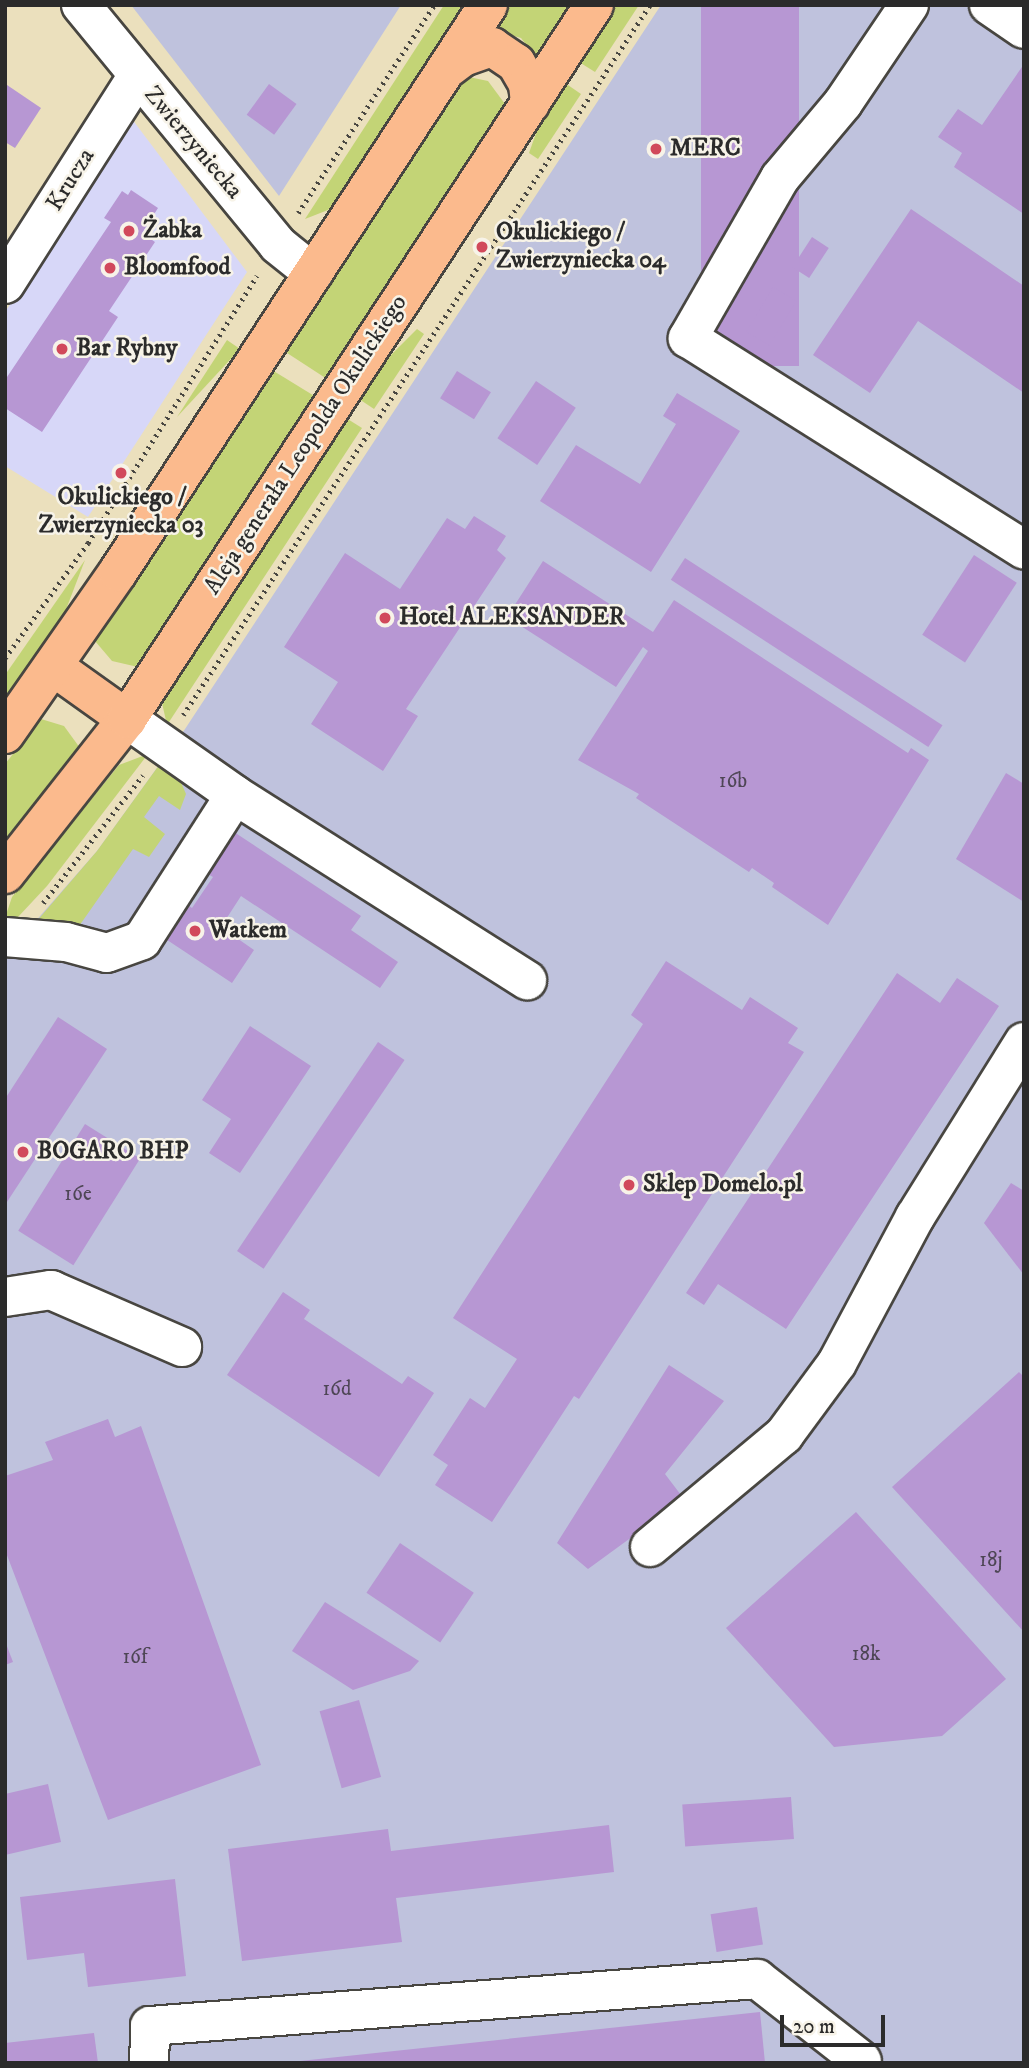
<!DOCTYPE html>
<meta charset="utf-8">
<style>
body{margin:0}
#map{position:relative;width:1029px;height:2068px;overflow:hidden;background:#ebe0bd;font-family:"IM FELL DW Pica",serif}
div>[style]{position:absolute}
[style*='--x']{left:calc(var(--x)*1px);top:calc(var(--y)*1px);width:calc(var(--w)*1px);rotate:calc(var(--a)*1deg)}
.built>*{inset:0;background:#d7d7f8}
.industrial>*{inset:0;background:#bfc2dd}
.green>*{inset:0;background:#c3d476}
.building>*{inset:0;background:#b797d3;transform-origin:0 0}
.path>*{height:4.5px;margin-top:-2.25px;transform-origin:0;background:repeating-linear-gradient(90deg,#484641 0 2px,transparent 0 7px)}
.roads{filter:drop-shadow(2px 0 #484641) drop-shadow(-2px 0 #484641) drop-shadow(0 2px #484641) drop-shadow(0 -2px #484641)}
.minor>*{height:38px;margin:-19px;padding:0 19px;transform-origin:19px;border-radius:19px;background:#fff}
.major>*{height:38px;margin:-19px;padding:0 19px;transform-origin:19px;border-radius:19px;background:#fbba8d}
.dots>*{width:19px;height:19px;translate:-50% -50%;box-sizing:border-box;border:4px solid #f7f3e8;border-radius:50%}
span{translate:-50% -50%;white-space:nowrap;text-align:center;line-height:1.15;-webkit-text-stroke:5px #f7f3e8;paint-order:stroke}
.number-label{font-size:21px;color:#4e4655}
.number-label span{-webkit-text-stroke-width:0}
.street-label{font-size:24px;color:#2b2b2b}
.poi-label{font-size:24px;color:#2b2b2b;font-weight:700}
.left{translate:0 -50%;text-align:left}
.frame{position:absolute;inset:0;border:7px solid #2b2b2b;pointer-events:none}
.scale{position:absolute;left:780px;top:2015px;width:105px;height:32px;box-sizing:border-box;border:4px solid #2b2b2b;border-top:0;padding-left:9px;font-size:21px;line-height:24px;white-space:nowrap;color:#2b2b2b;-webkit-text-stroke:5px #f7f3e8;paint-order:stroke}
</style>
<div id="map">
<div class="built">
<div style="clip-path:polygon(132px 119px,247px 272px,88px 517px,5px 466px,5px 312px)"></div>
</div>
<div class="industrial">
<div style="clip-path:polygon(131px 5px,401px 5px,279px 196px)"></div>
<div style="clip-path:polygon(661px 5px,1024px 5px,1024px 2063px,5px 2063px,5px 956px,97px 851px,185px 729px)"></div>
</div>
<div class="green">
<div style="clip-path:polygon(444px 5px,465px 5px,340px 197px,328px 210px,305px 219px)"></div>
<div style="clip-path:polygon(509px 5px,570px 5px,536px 57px,521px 38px,493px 30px)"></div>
<div style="clip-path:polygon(616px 5px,639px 5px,595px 72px,579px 62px)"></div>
<div style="clip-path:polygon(464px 76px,488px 81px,505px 104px,327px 379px,284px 351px)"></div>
<div style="clip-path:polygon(565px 83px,581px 94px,538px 159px,529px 153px,540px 122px)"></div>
<div style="clip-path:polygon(417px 329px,424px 334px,374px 409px,359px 399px,380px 366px)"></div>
<div style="clip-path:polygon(227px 340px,240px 349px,177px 417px)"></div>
<div style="clip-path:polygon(272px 370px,316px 397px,138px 667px,112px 661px,95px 641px)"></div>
<div style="clip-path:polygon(346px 418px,362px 428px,167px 725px,162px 703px,169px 689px)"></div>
<div style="clip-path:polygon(85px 560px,60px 625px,5px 702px,5px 675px)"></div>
<div style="clip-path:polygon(41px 719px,64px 726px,80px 748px,5px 845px,5px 764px)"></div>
<div style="clip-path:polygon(148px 754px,47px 886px,18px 917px,5px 918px,12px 897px,119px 765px)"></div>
<div style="clip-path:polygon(162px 761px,177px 773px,186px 794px,180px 810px,159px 796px,144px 817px,165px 834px,149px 857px,133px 849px,77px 929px,36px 922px,97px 851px)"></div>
</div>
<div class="building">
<div style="left:701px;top:5px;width:98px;height:361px"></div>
<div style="clip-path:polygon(1024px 64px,1024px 214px,954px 167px,962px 153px,938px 137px,958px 109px,982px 125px)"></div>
<div style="left:269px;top:84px;width:34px;height:38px;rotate:36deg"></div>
<div style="clip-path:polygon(7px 85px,41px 108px,15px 148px,5px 142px)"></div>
<div style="clip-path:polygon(131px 190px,158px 208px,142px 233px,155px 242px,109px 311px,118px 317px,42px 432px,5px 408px,5px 380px,111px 222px,104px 218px,122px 191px,128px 195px)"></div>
<div style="clip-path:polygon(911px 209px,1024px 286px,1024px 393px,918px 321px,870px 393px,813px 355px)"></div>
<div style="left:812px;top:237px;width:20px;height:36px;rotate:33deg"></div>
<div style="left:773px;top:287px;width:27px;height:52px;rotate:31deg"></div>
<div style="left:457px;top:371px;width:40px;height:32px;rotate:32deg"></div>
<div style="left:536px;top:381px;width:48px;height:69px;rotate:34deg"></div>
<div style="clip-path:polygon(677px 393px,740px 431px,651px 572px,540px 501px,576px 445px,640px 484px,676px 424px,663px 416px)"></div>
<div style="clip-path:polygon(474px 516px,506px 536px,497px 550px,506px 558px,406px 709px,418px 716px,383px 771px,311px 724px,338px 682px,284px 647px,345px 553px,400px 589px,447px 518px,465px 529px)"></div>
<div style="left:974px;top:555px;width:51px;height:95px;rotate:33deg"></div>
<div style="left:685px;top:558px;width:307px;height:26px;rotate:33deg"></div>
<div style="clip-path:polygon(543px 561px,653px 632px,674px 600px,908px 753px,911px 748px,929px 760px,828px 925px,772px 887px,774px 883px,752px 868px,749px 872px,636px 798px,639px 794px,578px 760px,648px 651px,643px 647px,616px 687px,507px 617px)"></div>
<div style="clip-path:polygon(1006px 773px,1024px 784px,1024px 902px,956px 859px)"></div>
<div style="clip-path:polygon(234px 832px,361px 916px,351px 930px,398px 962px,380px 988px,241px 896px,221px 927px,254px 950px,232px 983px,137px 920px,160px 886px,192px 908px,213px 877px,206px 873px)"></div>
<div style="clip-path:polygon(666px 961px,742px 1010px,750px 997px,798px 1028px,788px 1043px,804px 1052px,579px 1399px,574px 1396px,492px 1522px,435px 1485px,448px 1465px,433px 1455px,470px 1398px,485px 1408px,517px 1359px,453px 1318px,643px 1024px,631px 1015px)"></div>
<div style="clip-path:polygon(897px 973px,940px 1003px,957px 978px,999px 1006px,786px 1329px,718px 1284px,704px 1305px,686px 1293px)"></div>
<div style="clip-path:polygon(58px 1017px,107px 1049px,5px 1205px,5px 1099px)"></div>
<div style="clip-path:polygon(250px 1026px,311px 1066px,240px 1173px,209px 1153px,231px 1119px,202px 1100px)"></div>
<div style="left:378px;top:1042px;width:32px;height:252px;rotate:34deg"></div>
<div style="left:85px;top:1124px;width:65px;height:126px;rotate:32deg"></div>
<div style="clip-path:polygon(1011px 1183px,1024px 1191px,1024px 1275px,984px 1223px)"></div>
<div style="clip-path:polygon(283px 1292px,310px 1310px,304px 1319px,402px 1384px,408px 1376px,434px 1393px,379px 1477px,227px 1375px)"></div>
<div style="clip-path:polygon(669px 1365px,724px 1401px,665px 1474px,684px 1499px,588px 1569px,557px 1543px)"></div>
<div style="clip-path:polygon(1019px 1372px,1024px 1377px,1024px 1632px,892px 1487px)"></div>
<div style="clip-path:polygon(108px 1419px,115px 1437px,141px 1426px,261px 1765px,108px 1820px,5px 1550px,5px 1476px,53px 1460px,45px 1442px)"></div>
<div style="clip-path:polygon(856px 1512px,1006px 1679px,942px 1736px,834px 1747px,726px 1628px)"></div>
<div style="left:400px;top:1543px;width:89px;height:60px;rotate:34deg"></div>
<div style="clip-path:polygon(325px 1602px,419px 1661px,410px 1671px,353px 1690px,292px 1651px)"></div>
<div style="clip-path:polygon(5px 1641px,13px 1662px,5px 1665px)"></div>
<div style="left:359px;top:1700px;width:80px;height:41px;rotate:74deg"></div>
<div style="clip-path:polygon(48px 1784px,61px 1842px,5px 1855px,5px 1794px)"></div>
<div style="left:791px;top:1797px;width:42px;height:109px;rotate:86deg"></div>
<div style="clip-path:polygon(609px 1825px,614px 1872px,396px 1898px,402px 1942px,242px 1961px,228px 1849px,388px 1829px,391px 1851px)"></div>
<div style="clip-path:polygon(175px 1879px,186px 1976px,88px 1987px,84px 1953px,27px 1960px,20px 1897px)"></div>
<div style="left:757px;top:1907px;width:38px;height:47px;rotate:81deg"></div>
<div style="clip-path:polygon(760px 2012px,765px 2063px,300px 2063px,300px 2061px)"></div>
<div style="clip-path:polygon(94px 2033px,98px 2063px,5px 2063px,5px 2043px)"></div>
</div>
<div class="path">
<div style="--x:298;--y:213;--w:249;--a:-56.8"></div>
<div style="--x:5;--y:658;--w:142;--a:-54.2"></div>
<div style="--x:88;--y:543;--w:316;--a:-57.7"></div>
<div style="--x:183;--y:715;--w:850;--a:-56.67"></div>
<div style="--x:43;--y:903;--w:162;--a:-52"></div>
</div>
<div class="roads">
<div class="minor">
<div style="--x:81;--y:5;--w:310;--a:50.6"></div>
<div style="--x:278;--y:245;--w:45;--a:38.7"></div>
<div style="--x:909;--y:5;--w:118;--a:124"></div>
<div style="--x:843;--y:103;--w:98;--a:130"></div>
<div style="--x:780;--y:178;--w:185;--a:119.9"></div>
<div style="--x:688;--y:338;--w:397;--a:32.2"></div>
<div style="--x:989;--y:5;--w:42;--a:34.4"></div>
<div style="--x:5;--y:284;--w:246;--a:-57.5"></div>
<div style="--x:127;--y:719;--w:132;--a:35.1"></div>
<div style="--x:235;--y:795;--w:346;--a:32.4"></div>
<div style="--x:5;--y:937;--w:61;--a:4.7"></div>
<div style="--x:66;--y:942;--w:42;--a:15"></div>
<div style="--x:107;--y:953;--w:37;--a:-20"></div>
<div style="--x:142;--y:940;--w:172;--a:-57.3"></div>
<div style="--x:5;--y:1297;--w:47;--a:-8.7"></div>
<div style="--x:51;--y:1290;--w:143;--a:23.5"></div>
<div style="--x:650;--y:1547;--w:175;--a:-39.9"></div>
<div style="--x:784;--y:1435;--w:89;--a:-53.6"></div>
<div style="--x:837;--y:1363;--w:166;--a:-61.9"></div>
<div style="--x:915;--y:1217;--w:206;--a:-58.1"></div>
<div style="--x:149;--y:2063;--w:37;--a:-88"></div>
<div style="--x:150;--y:2026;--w:609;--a:-4.43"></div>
<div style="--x:757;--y:1979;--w:133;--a:38"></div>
</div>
<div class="major">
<div style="--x:447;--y:69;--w:20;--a:-37"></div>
<div style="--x:463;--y:57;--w:31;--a:-19"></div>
<div style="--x:492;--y:47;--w:29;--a:34"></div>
<div style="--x:516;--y:63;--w:24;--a:60"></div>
<div style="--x:528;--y:84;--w:20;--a:84"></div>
<div style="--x:54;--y:667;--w:90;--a:35.5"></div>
<div style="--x:5;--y:734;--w:198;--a:-55.1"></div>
<div style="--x:118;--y:572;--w:677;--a:-56.87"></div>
<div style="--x:5;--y:874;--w:197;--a:-51.8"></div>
<div style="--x:127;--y:719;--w:853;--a:-56.81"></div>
</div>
</div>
<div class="dots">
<div style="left:656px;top:149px;background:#d1495b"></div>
<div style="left:129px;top:231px;background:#d1495b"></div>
<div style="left:482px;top:247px;background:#d1495b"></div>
<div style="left:110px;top:268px;background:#d1495b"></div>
<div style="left:62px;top:349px;background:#d1495b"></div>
<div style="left:121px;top:473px;background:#d1495b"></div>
<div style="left:385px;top:618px;background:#d1495b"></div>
<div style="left:195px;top:931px;background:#d1495b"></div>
<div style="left:23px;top:1152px;background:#d1495b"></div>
<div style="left:629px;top:1185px;background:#d1495b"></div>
</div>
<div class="number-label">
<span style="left:733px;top:781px">16b</span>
<span style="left:78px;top:1194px">16e</span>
<span style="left:337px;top:1389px">16d</span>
<span style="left:991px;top:1560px">18j</span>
<span style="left:866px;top:1654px">18k</span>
<span style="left:135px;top:1657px">16f</span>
</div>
<div class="street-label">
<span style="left:193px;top:143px;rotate:50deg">Zwierzyniecka</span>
<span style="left:71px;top:180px;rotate:-58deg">Krucza</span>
<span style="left:306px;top:445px;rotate:-57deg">Aleja generała Leopolda Okulickiego</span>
</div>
<div class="poi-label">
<span class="left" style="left:670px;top:149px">MERC</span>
<span class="left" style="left:143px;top:231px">Żabka</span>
<span class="left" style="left:496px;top:247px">Okulickiego /<br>Zwierzyniecka 04</span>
<span class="left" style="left:124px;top:268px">Bloomfood</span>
<span class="left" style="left:76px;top:349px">Bar Rybny</span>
<span style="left:121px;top:512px">Okulickiego /<br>Zwierzyniecka 03</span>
<span class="left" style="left:399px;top:618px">Hotel ALEKSANDER</span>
<span class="left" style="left:209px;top:931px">Watkem</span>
<span class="left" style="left:37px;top:1152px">BOGARO BHP</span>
<span class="left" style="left:643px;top:1185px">Sklep Domelo.pl</span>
</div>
<div class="frame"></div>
<div class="scale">20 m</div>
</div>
